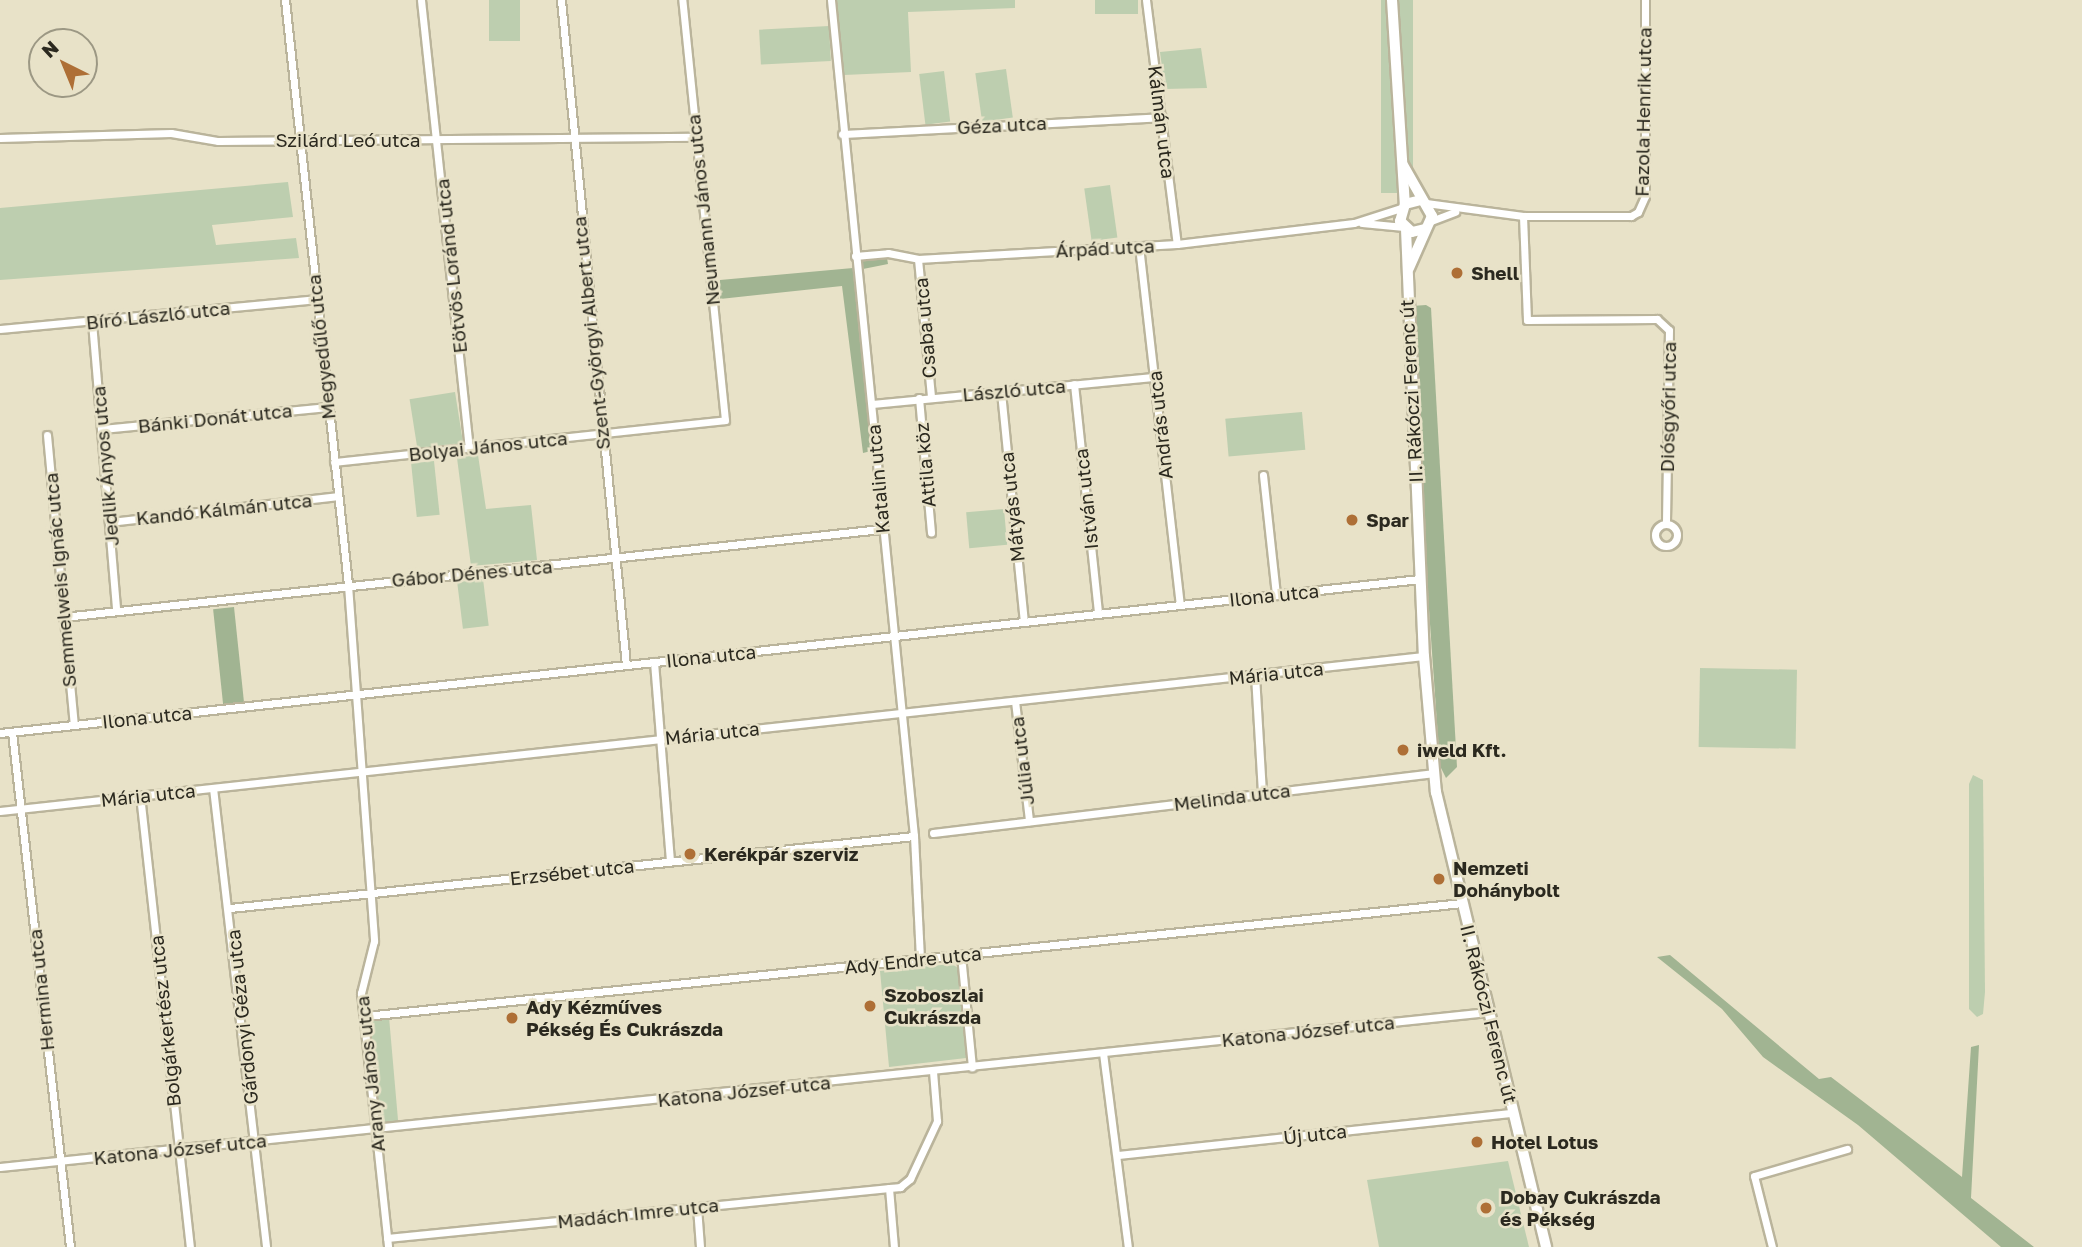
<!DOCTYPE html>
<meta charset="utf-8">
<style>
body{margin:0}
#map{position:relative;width:2082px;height:1247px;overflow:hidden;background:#e8e2c8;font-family:"Golos Text",sans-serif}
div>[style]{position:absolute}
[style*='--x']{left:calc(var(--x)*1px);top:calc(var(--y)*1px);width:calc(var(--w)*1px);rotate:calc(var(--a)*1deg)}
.green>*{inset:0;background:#bdceaf;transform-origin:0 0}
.forest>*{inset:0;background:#a1b492;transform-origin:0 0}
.roads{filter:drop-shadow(2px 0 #bab49b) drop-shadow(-2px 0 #bab49b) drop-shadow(0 2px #bab49b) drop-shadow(0 -2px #bab49b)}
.minor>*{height:7px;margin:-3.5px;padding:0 3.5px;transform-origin:3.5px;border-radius:3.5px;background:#fff}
.minor>.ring{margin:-3.5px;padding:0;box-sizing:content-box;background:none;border:7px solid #fff;border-radius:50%}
.secondary>*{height:10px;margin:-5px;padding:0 5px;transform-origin:5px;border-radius:5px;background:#fff}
.dots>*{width:19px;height:19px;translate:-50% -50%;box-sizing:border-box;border:4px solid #e8e2c8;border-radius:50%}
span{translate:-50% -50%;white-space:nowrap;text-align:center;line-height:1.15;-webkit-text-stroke:5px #e8e2c8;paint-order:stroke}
.street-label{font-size:19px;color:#2b291f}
.poi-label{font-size:19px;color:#2b291f;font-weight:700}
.left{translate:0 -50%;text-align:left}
.north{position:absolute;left:28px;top:28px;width:70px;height:70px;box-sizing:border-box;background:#e8e2c8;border:2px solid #9c9884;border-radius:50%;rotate:317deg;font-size:19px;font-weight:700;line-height:28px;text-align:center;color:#2b291f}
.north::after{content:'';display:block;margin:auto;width:24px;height:32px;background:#ae6f36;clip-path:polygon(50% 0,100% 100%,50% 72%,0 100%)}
</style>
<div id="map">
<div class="green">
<div style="left:489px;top:0;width:31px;height:41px"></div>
<div style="clip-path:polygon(836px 0,1020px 0,1015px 0,1015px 8px,908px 12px,911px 72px,844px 75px,839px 75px)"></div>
<div style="left:1095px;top:0;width:43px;height:14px"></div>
<div style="left:1381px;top:0;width:32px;height:193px"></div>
<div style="left:829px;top:26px;width:35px;height:70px;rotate:87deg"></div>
<div style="clip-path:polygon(1201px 48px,1207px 88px,1165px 89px,1160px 52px)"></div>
<div style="left:1006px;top:69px;width:49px;height:31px;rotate:82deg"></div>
<div style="left:944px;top:71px;width:51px;height:25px;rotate:83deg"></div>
<div style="clip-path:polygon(288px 182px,293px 217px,212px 225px,216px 245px,296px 238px,299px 258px,0 280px,0 208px)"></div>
<div style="left:1110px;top:185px;width:53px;height:26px;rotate:82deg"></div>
<div style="left:455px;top:392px;width:54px;height:46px;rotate:81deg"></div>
<div style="left:1302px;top:412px;width:38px;height:77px;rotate:85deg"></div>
<div style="clip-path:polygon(478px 455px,486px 509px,531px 505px,537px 560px,471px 566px,457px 458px)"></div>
<div style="left:434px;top:461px;width:54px;height:23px;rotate:84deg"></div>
<div style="left:1004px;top:509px;width:36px;height:38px;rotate:85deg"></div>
<div style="left:483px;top:579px;width:47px;height:26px;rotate:83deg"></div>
<div style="left:1700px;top:668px;width:97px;height:79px;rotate:1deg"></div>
<div style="clip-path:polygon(1973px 775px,1983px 780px,1985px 992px,1983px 1014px,1977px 1017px,1969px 1009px,1969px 784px)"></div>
<div style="clip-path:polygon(952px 964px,958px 968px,966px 1058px,889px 1067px,880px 971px)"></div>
<div style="left:389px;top:1017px;width:105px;height:22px;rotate:85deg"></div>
<div style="clip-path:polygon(1508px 1161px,1529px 1247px,1379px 1247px,1367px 1180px)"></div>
</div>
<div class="forest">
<div style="clip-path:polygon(862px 258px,887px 258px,888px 264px,863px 269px,875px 398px,871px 451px,863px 453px,842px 286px,720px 299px,720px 280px,853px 268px)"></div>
<div style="clip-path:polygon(1426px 305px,1431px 308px,1457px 767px,1446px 778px,1440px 766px,1427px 581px,1412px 306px)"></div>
<div style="left:234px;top:607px;width:97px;height:21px;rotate:84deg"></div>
<div style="clip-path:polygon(1670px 955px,1819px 1079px,1831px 1077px,1962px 1177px,1971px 1047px,1979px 1045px,1971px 1198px,2034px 1247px,2001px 1247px,1858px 1125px,1763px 1057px,1722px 1009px,1657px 957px)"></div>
</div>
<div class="roads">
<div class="minor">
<div style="--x:285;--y:0;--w:588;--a:83.85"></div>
<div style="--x:348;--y:585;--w:357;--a:85.8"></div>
<div style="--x:374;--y:941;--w:54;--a:104"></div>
<div style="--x:361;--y:993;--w:255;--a:83.9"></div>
<div style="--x:421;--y:0;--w:451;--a:83.9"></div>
<div style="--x:561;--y:0;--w:668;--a:84.42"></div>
<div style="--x:831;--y:0;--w:840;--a:84.33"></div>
<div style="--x:914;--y:836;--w:122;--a:87.2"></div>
<div style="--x:1146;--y:0;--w:246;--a:82.8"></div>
<div style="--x:842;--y:134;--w:320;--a:-3"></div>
<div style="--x:0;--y:138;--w:171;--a:-1.7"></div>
<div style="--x:171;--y:133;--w:48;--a:9.7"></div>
<div style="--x:218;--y:141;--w:478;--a:-0.5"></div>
<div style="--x:1426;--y:203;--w:98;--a:7.6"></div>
<div style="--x:1523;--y:216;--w:108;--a:0"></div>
<div style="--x:1631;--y:216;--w:8;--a:-30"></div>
<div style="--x:1638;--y:212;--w:17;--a:-66"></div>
<div style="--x:1645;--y:196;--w:196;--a:-90"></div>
<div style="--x:1523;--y:216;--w:104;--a:87.8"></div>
<div style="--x:1527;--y:320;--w:130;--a:-0.4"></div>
<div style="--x:1657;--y:319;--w:16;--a:43"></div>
<div style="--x:1669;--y:330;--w:194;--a:90.9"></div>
<div style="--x:1431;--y:221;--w:26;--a:-21"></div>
<div style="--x:1362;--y:223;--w:42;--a:5.4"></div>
<div style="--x:1139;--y:246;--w:360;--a:83.5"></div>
<div style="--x:855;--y:256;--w:33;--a:-5"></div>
<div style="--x:888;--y:253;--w:31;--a:11"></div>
<div style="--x:918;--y:259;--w:259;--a:-3.3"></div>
<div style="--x:1177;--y:244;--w:178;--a:-6.8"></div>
<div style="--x:1354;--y:223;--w:49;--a:-17.7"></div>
<div style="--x:918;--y:259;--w:138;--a:84.6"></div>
<div style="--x:92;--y:322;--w:288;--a:85.2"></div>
<div style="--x:0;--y:329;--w:316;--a:-5.4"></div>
<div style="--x:1074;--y:384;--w:231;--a:84"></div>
<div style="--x:1001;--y:392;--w:231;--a:84.3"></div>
<div style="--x:919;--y:398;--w:135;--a:84.9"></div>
<div style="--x:873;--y:404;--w:283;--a:-5.5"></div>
<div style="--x:103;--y:429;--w:225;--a:-5.6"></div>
<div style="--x:47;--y:435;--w:291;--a:84.7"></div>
<div style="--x:334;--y:462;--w:393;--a:-6.1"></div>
<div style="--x:725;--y:420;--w:422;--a:-95.8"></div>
<div style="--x:1263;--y:475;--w:121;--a:83.8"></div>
<div style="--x:110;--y:522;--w:229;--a:-6.5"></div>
<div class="ring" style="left:1655px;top:524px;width:15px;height:15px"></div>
<div style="--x:63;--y:617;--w:823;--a:-6.14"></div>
<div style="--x:654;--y:662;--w:200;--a:85.4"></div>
<div style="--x:1255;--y:675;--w:119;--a:86.6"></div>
<div style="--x:1015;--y:701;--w:121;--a:83.3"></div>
<div style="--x:12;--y:732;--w:518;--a:83.57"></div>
<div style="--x:0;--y:733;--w:1429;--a:-6.19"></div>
<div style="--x:213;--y:788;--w:462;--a:83.4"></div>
<div style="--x:140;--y:795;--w:455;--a:83.7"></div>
<div style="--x:0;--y:811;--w:1432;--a:-6.21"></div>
<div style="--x:933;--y:833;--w:505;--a:-6.83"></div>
<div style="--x:230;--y:908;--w:688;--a:-6.01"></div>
<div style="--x:961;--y:955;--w:113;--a:84.4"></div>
<div style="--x:365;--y:1016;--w:1103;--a:-5.88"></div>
<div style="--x:1103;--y:1053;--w:196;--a:82.7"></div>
<div style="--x:1118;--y:1155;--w:397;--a:-6.1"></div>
<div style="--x:0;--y:1167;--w:1496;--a:-5.95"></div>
<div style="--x:889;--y:1188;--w:59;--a:85.2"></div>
<div style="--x:697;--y:1207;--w:40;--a:85.7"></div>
<div style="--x:387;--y:1238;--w:516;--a:-5.68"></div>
<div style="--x:900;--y:1187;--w:13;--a:-39"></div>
<div style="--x:910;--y:1179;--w:64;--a:-65"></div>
<div style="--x:937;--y:1121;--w:50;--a:-94.6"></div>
<div style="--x:1772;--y:1247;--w:73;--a:-104.2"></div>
<div style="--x:1754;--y:1176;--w:97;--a:-16.2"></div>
</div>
<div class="secondary">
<div style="--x:1392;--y:0;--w:204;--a:86.4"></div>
<div style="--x:1403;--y:165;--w:59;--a:60.4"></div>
<div style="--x:1432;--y:216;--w:57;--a:113.9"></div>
<div style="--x:1421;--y:200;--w:16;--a:166"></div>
<div style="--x:1405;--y:204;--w:18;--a:106"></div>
<div style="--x:1400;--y:221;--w:16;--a:43"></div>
<div style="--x:1412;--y:232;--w:13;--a:-13"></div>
<div style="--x:1406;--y:229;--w:427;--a:87.6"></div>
<div style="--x:1424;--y:656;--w:137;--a:85"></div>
<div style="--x:1436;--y:792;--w:468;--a:76.4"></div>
</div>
</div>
<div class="dots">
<div style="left:1457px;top:273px;background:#ae6f36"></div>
<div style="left:1352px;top:520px;background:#ae6f36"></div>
<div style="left:1403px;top:750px;background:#ae6f36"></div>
<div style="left:690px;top:854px;background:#ae6f36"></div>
<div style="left:1439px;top:879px;background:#ae6f36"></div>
<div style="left:870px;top:1006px;background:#ae6f36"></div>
<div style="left:512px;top:1018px;background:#ae6f36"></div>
<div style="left:1477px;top:1142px;background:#ae6f36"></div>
<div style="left:1486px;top:1208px;background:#ae6f36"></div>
</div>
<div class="street-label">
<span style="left:1643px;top:112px;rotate:-89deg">Fazola Henrik utca</span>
<span style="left:1162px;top:122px;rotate:83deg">Kálmán utca</span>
<span style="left:1002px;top:125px;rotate:-3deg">Géza utca</span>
<span style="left:348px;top:140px">Szilárd Leó utca</span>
<span style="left:703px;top:210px;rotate:-96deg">Neumann János utca</span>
<span style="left:1105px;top:248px;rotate:-3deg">Árpád utca</span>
<span style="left:451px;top:266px;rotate:-96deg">Eötvös Loránd utca</span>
<span style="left:158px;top:315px;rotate:-6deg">Bíró László utca</span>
<span style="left:925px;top:328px;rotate:-95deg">Csaba utca</span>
<span style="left:591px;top:333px;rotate:-96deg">Szent-Györgyi Albert utca</span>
<span style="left:321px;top:347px;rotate:-96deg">Megyedűlő utca</span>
<span style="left:1014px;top:390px;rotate:-5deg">László utca</span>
<span style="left:1411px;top:391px;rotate:-93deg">II. Rákóczi Ferenc út</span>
<span style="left:1668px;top:407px;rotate:-89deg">Diósgyőri utca</span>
<span style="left:215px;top:418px;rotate:-6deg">Bánki Donát utca</span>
<span style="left:1160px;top:425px;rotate:-96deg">András utca</span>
<span style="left:488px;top:446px;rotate:-6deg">Bolyai János utca</span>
<span style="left:925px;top:465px;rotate:-95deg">Attila köz</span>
<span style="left:105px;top:466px;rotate:-95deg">Jedlik Ányos utca</span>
<span style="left:878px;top:479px;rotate:-95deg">Katalin utca</span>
<span style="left:1086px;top:499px;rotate:-96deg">István utca</span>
<span style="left:1012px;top:507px;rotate:-96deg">Mátyás utca</span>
<span style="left:224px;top:509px;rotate:-6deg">Kandó Kálmán utca</span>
<span style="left:472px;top:573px;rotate:-5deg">Gábor Dénes utca</span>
<span style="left:60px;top:580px;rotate:-95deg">Semmelweis Ignác utca</span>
<span style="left:1274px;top:595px;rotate:-6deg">Ilona utca</span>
<span style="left:711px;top:656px;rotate:-6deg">Ilona utca</span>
<span style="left:1276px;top:673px;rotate:-6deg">Mária utca</span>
<span style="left:147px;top:717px;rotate:-6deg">Ilona utca</span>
<span style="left:712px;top:733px;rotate:-6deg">Mária utca</span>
<span style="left:1022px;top:761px;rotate:-97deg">Júlia utca</span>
<span style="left:148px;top:795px;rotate:-6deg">Mária utca</span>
<span style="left:1232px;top:797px;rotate:-7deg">Melinda utca</span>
<span style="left:572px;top:872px;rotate:-6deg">Erzsébet utca</span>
<span style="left:913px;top:960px;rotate:-6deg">Ady Endre utca</span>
<span style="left:41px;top:990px;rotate:-96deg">Hermina utca</span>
<span style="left:1489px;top:1014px;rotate:76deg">II. Rákóczi Ferenc út</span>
<span style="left:242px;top:1017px;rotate:-96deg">Gárdonyi Géza utca</span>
<span style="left:165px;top:1021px;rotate:-96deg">Bolgárkertész utca</span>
<span style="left:1308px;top:1031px;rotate:-6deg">Katona József utca</span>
<span style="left:370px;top:1074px;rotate:-96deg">Arany János utca</span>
<span style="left:744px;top:1091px;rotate:-6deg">Katona József utca</span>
<span style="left:1315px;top:1134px;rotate:-6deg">Új utca</span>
<span style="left:180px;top:1149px;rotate:-6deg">Katona József utca</span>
<span style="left:638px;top:1213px;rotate:-6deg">Madách Imre utca</span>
</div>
<div class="poi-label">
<span class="left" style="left:1471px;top:273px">Shell</span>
<span class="left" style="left:1366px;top:520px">Spar</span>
<span class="left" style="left:1417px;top:750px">iweld Kft.</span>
<span class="left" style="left:704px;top:854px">Kerékpár szerviz</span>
<span class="left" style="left:1453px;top:879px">Nemzeti<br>Dohánybolt</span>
<span class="left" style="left:884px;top:1006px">Szoboszlai<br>Cukrászda</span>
<span class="left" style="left:526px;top:1018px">Ady Kézműves<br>Pékség És Cukrászda</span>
<span class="left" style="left:1491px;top:1142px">Hotel Lotus</span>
<span class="left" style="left:1500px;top:1208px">Dobay Cukrászda<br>és Pékség</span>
</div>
<div class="north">N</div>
</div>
